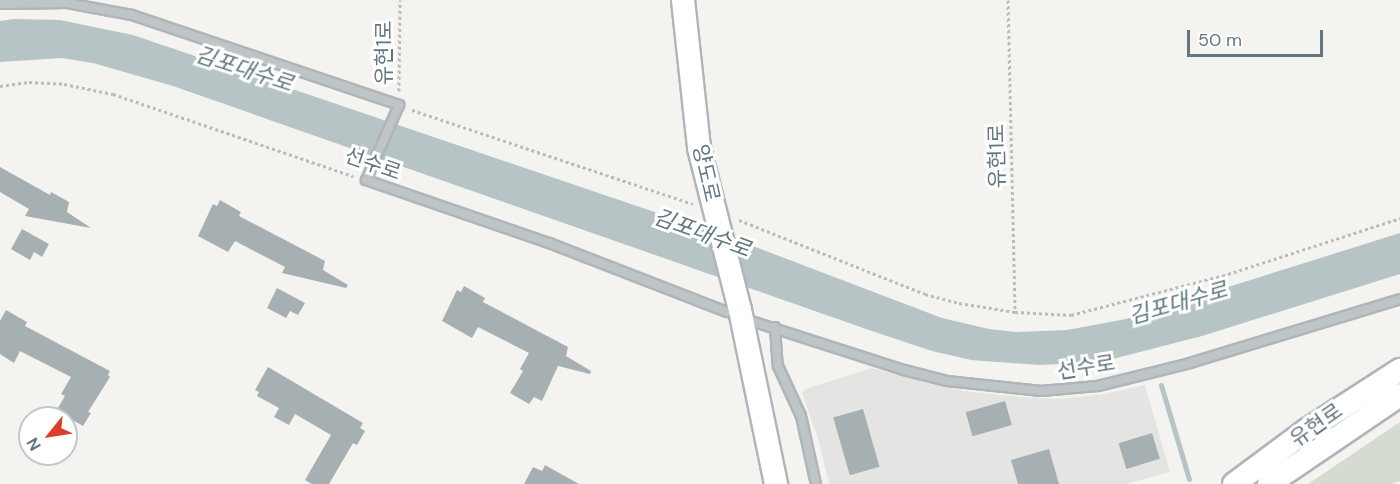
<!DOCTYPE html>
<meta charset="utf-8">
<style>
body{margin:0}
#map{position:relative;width:1400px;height:484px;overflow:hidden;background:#f4f3f0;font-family:"DM Sans","Noto Sans KR",sans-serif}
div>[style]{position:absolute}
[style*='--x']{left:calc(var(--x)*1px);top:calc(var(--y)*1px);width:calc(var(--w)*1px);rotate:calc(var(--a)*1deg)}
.built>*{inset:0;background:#e4e5e3}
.green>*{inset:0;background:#d6dbd1}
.water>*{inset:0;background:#b6c4c6}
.stream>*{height:5px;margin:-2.5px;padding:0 2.5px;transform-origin:2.5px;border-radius:2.5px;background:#b6c4c6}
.building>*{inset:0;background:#a6b0b3;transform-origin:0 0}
.path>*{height:3px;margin-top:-1.5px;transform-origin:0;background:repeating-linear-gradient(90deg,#b9bcbd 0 3px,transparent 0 6px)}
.roads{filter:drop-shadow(2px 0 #afb6b9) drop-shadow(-2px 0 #afb6b9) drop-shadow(0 2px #afb6b9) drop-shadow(0 -2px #afb6b9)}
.lane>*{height:8px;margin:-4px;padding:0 4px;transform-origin:4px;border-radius:4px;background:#bfc4c6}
.secondary>*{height:22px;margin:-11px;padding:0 11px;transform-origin:11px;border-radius:11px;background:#fff}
span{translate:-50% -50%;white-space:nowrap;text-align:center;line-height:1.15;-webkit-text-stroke:6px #fff;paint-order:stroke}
.street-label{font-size:21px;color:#647780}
.water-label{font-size:22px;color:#5f797d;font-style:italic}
.north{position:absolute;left:18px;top:406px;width:60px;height:60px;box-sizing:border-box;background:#fff;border:2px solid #c1c9cc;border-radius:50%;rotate:240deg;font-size:16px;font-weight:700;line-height:24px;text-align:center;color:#647780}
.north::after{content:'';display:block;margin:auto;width:21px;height:27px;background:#db3e29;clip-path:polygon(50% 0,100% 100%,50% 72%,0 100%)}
.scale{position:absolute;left:1187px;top:30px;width:136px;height:27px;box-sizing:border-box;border:3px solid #647780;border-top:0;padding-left:8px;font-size:18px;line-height:21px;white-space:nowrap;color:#647780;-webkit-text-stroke:4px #fff;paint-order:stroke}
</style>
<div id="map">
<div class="built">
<div style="clip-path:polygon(872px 368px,963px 391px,1020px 397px,1059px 399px,1105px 394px,1145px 385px,1170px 472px,1126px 484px,829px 484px,818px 438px,802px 393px,805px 389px)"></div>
</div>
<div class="green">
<div style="clip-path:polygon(1400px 422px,1400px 481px,1391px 484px,1308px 484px)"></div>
</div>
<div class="water">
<div style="clip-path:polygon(14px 19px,60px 20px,133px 35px,737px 240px,942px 318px,989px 329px,1015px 332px,1067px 330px,1126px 319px,1400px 233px,1400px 274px,1202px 336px,1101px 362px,1040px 365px,971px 360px,932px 351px,869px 330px,173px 86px,93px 63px,62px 58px,0 62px,0 21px)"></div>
</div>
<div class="stream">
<div style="--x:1161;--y:385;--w:98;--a:73.4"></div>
</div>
<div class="building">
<div style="clip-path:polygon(0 167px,50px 195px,51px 192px,69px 202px,67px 212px,91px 228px,25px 216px,29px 209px,0 192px)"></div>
<div style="clip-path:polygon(220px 200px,241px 212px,239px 216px,325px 261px,323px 270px,348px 285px,346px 288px,282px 273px,285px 267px,235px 241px,228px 252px,198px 236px,213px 204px,217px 206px)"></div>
<div style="clip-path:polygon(22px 229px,49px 244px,42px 257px,34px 252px,30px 260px,11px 249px)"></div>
<div style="clip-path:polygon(464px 286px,485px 298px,483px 302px,568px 347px,566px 356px,591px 371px,590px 374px,558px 366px,542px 401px,534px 397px,529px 404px,510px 393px,523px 371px,520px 369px,529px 353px,478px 327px,472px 338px,442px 321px,457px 290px,461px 292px)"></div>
<div style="clip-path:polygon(277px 288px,305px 303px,298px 315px,290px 311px,286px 318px,267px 308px)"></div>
<div style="clip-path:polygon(6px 310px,27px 322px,25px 326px,110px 371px,108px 375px,110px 377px,88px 412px,91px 413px,83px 426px,69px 418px,52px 418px,65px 396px,61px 394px,71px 377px,20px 351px,14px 363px,0 354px,0 321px)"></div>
<div style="clip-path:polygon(268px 367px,363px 423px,360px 428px,365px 431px,357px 445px,353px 443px,329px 484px,312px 484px,305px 480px,331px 435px,295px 414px,289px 425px,274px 417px,279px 408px,257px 396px,259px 392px,255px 390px)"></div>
<div style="left:1005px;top:401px;width:25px;height:41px;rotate:74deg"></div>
<div style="left:863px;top:409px;width:60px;height:31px;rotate:74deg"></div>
<div style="left:1152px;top:433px;width:27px;height:35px;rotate:73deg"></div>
<div style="clip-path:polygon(1049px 449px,1059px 484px,1018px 484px,1011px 460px)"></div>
<div style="clip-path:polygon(545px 465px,579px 484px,524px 484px,533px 467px,542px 471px)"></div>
</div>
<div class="path">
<div style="--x:1008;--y:0;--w:312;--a:88.7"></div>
<div style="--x:0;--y:86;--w:29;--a:-8"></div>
<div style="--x:29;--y:82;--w:35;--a:3"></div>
<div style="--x:64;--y:84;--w:50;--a:11.5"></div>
<div style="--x:113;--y:94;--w:254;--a:18.9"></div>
<div style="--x:399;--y:91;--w:91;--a:-89.4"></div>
<div style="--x:412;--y:110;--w:296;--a:18.5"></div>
<div style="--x:739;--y:220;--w:200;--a:21.7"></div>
<div style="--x:925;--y:294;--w:35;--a:15"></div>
<div style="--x:959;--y:303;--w:57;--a:9.1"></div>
<div style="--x:1015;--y:312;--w:56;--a:3.1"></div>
<div style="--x:1071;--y:315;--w:162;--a:-14.6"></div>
<div style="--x:1228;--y:274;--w:181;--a:-18"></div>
</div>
<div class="roads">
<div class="lane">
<div style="--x:0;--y:4;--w:67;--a:-0.9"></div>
<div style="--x:67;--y:3;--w:66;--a:10.5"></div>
<div style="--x:132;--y:15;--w:282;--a:18.6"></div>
<div style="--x:399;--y:105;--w:82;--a:113.7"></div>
<div style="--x:366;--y:180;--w:194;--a:19"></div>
<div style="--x:549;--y:243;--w:191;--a:21.2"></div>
<div style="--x:745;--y:319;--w:167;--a:17.8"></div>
<div style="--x:904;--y:370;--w:44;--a:14.3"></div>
<div style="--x:947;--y:381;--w:95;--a:6.1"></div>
<div style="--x:1041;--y:391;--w:57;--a:-5"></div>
<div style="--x:1098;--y:386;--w:95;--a:-14"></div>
<div style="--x:1190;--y:363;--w:220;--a:-16.9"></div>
<div style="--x:775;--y:327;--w:39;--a:86"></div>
<div style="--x:778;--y:366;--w:55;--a:65.3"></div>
<div style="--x:801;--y:416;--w:70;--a:77.6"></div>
</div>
<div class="secondary">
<div style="--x:683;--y:0;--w:149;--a:83.8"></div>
<div style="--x:699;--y:148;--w:167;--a:75.8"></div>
<div style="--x:740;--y:310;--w:178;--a:78.3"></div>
<div style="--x:1234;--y:484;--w:91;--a:-36.5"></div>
<div style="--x:1307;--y:430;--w:111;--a:-32.8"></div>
<div style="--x:1269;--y:484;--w:158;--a:-34.2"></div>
</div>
</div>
<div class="street-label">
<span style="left:384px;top:53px;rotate:-90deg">유현1로</span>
<span style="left:997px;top:156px;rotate:-91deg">유현1로</span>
<span style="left:373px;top:164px;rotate:19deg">선수로</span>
<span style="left:706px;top:173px;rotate:77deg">양도로</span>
<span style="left:1086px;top:367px;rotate:-9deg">선수로</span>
<span style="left:1316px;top:425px;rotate:-35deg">유현로</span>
</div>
<div class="water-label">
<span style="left:244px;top:69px;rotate:18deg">김포대수로</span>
<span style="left:702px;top:233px;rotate:20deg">김포대수로</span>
<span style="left:1178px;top:303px;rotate:-16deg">김포대수로</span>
</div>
<div class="north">N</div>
<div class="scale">50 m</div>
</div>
